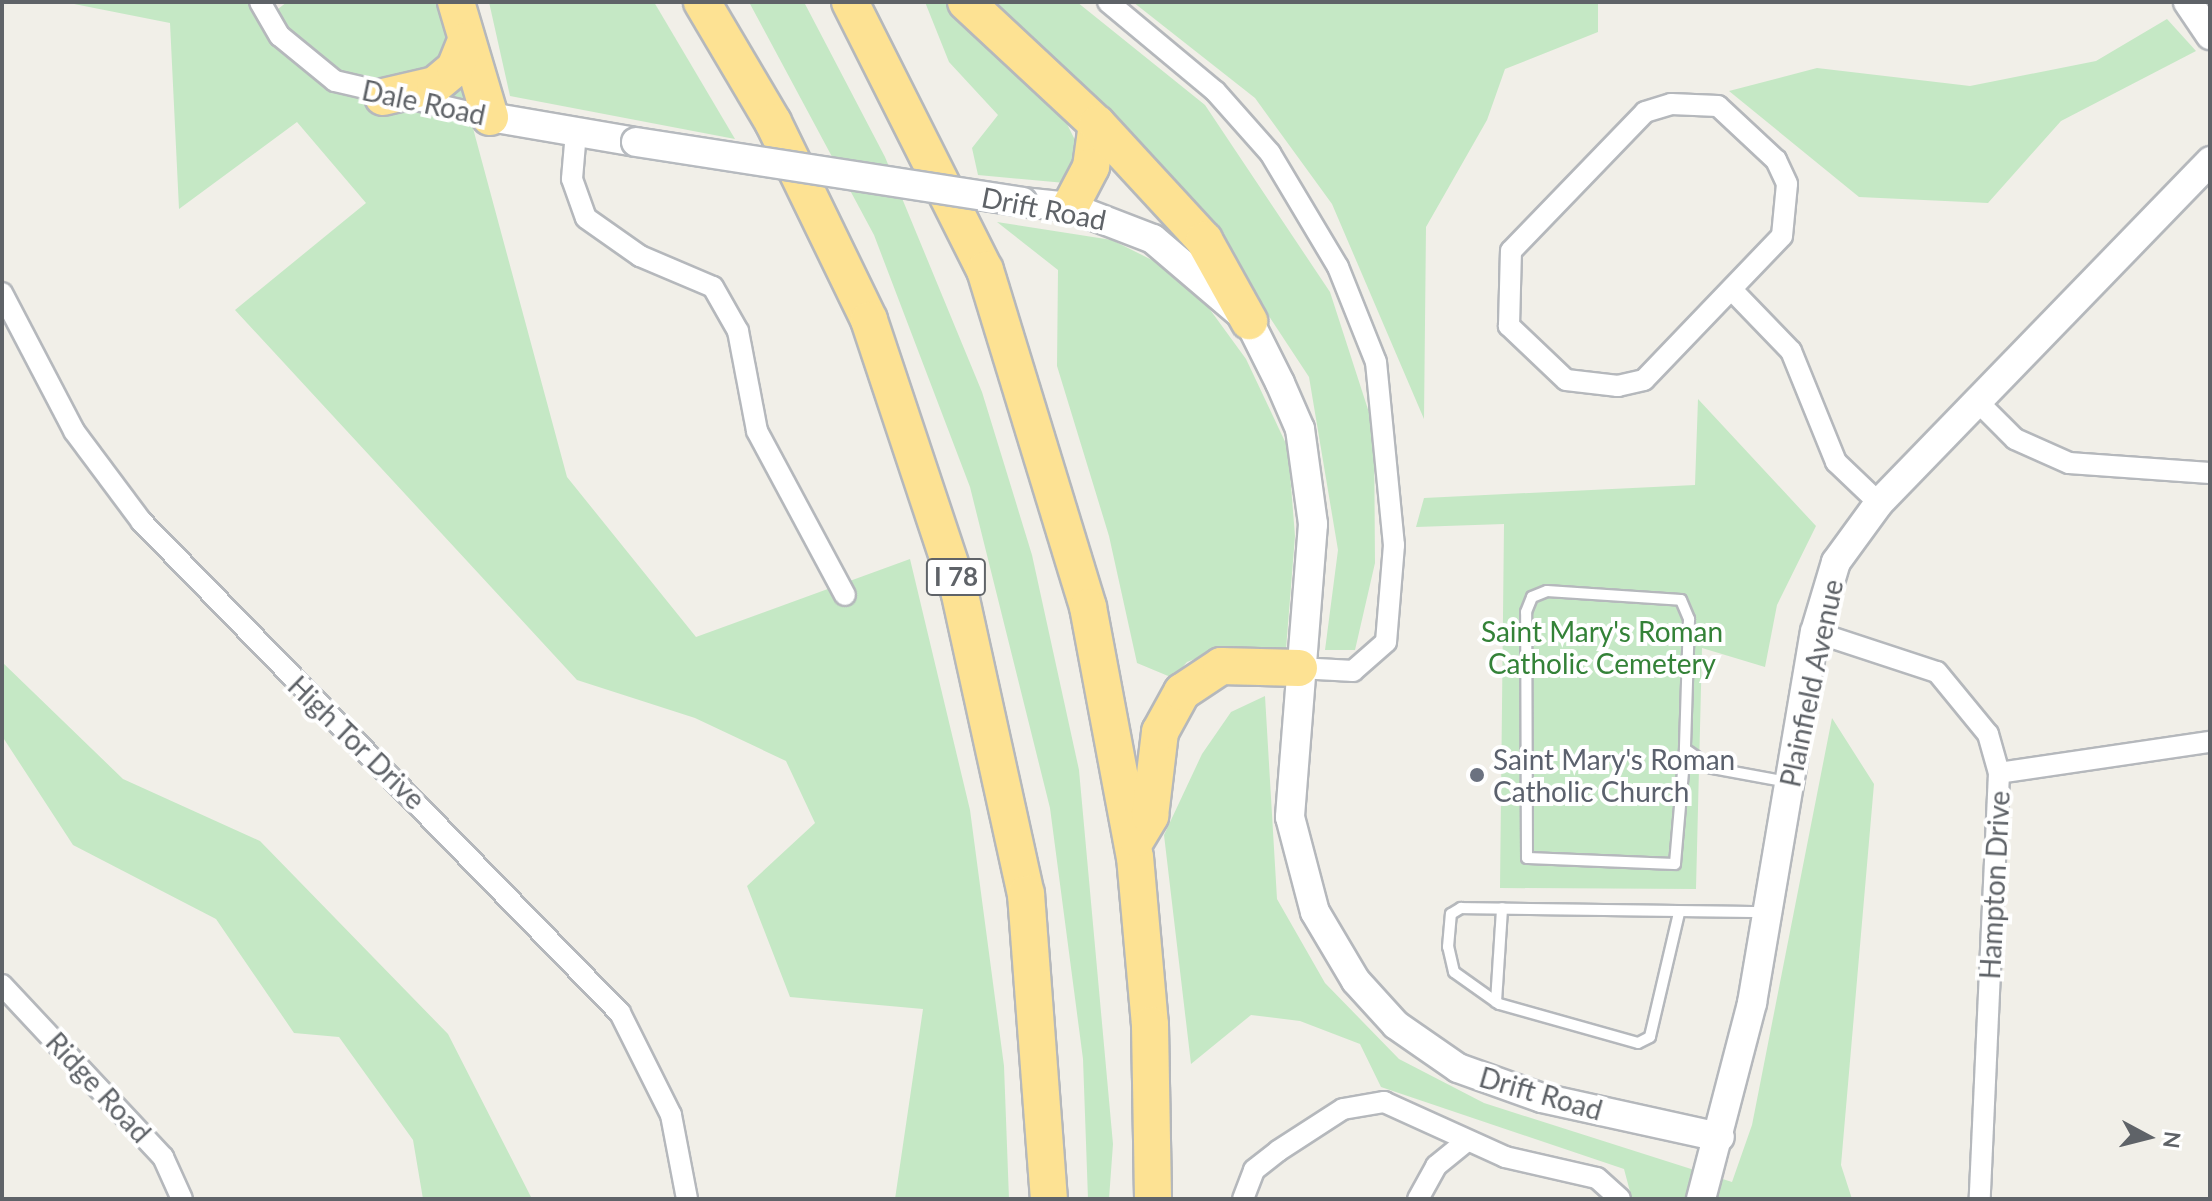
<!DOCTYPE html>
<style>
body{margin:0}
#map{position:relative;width:2212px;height:1201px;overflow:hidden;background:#f1efe8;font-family:Lato,sans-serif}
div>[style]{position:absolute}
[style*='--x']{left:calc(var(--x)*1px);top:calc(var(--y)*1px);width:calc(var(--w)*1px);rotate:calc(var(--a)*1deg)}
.green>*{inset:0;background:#c5e8c5}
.roads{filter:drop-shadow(2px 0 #b5b8bc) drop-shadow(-2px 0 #b5b8bc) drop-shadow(0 2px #b5b8bc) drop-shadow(0 -2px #b5b8bc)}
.lane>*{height:10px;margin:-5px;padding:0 5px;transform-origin:5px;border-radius:5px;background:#fff}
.street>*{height:20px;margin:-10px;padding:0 10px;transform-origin:10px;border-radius:10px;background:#fff}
.secondary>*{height:28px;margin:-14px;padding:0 14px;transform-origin:14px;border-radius:14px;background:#fff}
.highway>*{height:36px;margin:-18px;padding:0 18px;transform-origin:18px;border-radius:18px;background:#fde293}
.bridges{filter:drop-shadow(2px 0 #b6babf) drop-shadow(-2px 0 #b6babf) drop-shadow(0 2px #b6babf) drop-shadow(0 -2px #b6babf)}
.secondary-bridge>*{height:28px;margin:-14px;padding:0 14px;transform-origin:14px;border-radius:14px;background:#fff}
.dots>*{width:22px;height:22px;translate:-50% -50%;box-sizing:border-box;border:4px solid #fff;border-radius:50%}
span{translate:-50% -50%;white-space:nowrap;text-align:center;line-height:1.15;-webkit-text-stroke:8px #fff;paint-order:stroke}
.shield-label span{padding:2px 6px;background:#fff;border:2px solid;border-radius:6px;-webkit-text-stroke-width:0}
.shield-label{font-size:26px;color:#5f6368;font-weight:700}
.street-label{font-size:28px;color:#5f6368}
.park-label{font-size:28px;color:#348238}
.worship-label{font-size:28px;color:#5b616d}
.left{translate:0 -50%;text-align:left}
.frame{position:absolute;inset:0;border:4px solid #5f6368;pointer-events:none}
.north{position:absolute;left:2108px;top:1097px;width:80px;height:80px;-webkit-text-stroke:6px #fff;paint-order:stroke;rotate:97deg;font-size:22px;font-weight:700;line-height:32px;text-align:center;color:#5f6368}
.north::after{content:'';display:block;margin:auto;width:28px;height:36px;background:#5f6368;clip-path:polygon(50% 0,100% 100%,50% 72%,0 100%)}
</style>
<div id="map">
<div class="green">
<div style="clip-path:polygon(64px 2px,259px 2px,269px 16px,287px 2px,439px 2px,567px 477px,696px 637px,910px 559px,970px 810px,1004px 1066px,1009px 1199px,895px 1199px,923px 1009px,790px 997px,747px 886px,815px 823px,786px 761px,695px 718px,577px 680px,235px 310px,366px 203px,297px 122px,179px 209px,170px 23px)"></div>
<div style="clip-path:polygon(489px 2px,654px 2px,735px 139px,510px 96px)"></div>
<div style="clip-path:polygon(749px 2px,804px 2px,885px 157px,982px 392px,1032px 555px,1079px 770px,1113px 1144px,1109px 1199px,1088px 1199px,1083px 1059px,1050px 808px,970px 487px,874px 235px)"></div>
<div style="clip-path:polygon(925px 2px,945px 2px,1065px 120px,1078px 146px,1065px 183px,978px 175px,972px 148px,998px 115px,949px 62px)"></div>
<div style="clip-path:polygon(993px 2px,1077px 2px,1205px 105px,1330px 292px,1374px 428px,1375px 563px,1355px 650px,1325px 650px,1338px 550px,1309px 377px,1195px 204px)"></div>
<div style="clip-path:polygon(1133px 2px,1598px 2px,1598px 32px,1505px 69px,1487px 120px,1426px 227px,1424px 419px,1332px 204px,1255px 98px)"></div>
<div style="clip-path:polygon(2167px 19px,2196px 51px,2061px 121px,1988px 203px,1859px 197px,1729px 91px,1817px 68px,1970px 86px,2096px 61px)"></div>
<div style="clip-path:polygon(997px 222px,1112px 240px,1158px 263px,1203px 300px,1246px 359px,1288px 448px,1295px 536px,1286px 649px,1215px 651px,1187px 662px,1173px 678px,1137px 663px,1109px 536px,1057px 366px,1058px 270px)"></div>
<div style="clip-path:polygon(1698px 399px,1816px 526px,1777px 605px,1765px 667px,1702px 648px,1696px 889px,1500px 888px,1504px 524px,1416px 527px,1424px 498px,1695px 485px)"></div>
<div style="clip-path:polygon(2px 662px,123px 779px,260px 841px,448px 1034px,532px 1199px,423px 1199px,413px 1140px,339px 1037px,294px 1033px,216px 919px,73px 845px,2px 736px)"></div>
<div style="clip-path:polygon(1265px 696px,1277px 899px,1325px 983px,1399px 1059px,1484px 1103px,1732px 1182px,1752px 1125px,1832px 718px,1874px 784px,1841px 1165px,1852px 1199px,1632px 1199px,1624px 1169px,1381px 1087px,1360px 1044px,1300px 1021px,1251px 1015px,1191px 1064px,1164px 835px,1202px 754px,1231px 712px)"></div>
</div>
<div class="roads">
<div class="lane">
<div style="--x:1685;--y:749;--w:115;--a:95"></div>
<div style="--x:1675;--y:864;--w:148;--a:-177.7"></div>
<div style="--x:1527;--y:858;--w:246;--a:-90.2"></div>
<div style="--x:1526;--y:612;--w:16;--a:-68"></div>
<div style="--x:1532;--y:597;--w:16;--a:-22"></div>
<div style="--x:1547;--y:591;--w:134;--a:3.8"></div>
<div style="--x:1681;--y:600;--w:21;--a:67"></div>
<div style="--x:1689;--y:619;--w:130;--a:91.8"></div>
<div style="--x:1685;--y:749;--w:33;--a:35"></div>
<div style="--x:1712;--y:768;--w:77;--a:10.4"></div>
<div style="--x:1679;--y:913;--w:127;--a:103.2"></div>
<div style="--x:1650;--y:1037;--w:13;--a:153"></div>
<div style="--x:1638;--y:1043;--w:144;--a:-164.3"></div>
<div style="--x:1499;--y:1004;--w:55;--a:-144.6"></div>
<div style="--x:1454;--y:972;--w:26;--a:-103"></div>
<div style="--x:1448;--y:947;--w:33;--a:-85"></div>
<div style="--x:1451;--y:914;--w:12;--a:-31"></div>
<div style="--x:1461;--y:908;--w:305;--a:0.8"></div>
<div style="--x:1496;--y:1002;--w:94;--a:-86.3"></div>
</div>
<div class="street">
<div style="--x:260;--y:2;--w:39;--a:60"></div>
<div style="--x:280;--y:36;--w:71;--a:39.3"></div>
<div style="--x:335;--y:81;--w:159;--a:13.1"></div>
<div style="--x:1108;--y:2;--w:139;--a:39.8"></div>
<div style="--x:1215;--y:91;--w:83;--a:48.4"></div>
<div style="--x:1270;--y:153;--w:133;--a:59.2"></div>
<div style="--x:1338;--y:267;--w:102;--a:68.2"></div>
<div style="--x:1376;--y:362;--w:184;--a:84.4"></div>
<div style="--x:1394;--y:545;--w:97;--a:94.7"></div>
<div style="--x:1386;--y:642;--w:44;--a:138.7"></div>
<div style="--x:1353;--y:671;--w:54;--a:-176.8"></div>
<div style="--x:1671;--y:104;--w:47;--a:2.4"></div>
<div style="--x:1718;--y:106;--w:79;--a:43"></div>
<div style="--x:1776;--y:160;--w:26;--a:65"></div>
<div style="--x:1787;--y:184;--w:52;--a:95.5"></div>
<div style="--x:1782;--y:236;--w:199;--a:133.8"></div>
<div style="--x:1644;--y:380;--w:27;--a:167"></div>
<div style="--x:1618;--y:386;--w:52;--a:-173.4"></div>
<div style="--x:1566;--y:380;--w:79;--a:-136.5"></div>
<div style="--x:1509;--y:326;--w:75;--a:-88.5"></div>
<div style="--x:1511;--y:251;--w:193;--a:-46"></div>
<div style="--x:1645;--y:112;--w:27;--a:-17"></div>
<div style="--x:576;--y:132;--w:47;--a:94.9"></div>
<div style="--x:572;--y:179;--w:41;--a:70.3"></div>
<div style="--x:586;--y:218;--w:66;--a:35.1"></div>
<div style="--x:640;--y:256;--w:79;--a:23"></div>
<div style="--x:713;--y:287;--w:51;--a:60.4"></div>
<div style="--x:738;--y:331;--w:102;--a:79.2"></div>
<div style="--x:757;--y:431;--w:186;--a:61.8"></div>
<div style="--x:1734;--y:292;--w:82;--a:46"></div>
<div style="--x:1791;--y:351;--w:120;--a:67.9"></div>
<div style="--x:1836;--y:462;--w:59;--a:43.6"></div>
<div style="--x:2;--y:293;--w:156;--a:62.4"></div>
<div style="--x:74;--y:431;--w:112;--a:53.3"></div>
<div style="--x:141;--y:521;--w:687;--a:45.77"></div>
<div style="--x:620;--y:1013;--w:114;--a:63.4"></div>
<div style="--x:671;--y:1115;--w:86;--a:79.2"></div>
<div style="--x:1976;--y:400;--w:55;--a:45"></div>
<div style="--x:2015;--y:439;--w:59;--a:24"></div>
<div style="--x:2069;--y:463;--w:141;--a:4.1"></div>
<div style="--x:1815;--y:632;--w:128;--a:18.2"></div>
<div style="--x:1937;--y:672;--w:80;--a:50.6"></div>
<div style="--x:1988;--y:734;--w:41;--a:74.2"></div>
<div style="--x:1999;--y:773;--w:426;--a:92.6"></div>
<div style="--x:1999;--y:773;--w:213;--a:-8.4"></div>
<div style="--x:2;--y:985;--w:236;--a:46.9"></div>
<div style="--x:163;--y:1157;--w:46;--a:65.7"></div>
<div style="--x:1243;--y:1199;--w:31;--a:-69"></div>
<div style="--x:1254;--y:1170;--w:31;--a:-38"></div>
<div style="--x:1278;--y:1151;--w:77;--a:-32.9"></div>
<div style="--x:1343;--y:1109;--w:42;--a:-9.7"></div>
<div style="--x:1384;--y:1102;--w:133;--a:24.4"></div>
<div style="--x:1505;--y:1157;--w:94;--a:12.9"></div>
<div style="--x:1597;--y:1178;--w:31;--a:42"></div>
<div style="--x:1418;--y:1199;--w:38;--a:-61"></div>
<div style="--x:1436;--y:1166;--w:38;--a:-39"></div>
</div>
<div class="secondary">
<div style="--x:2188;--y:2;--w:40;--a:56"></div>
<div style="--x:490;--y:117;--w:148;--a:9.7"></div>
<div style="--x:1022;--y:202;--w:48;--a:5.9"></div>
<div style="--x:1070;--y:207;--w:89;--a:21.1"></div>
<div style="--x:1153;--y:239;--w:126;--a:40.5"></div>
<div style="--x:1249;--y:321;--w:69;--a:63.4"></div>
<div style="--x:1280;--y:383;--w:50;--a:66.5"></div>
<div style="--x:1300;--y:429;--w:96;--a:82.2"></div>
<div style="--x:1313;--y:524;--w:294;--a:94.5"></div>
<div style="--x:1290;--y:817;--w:98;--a:75.3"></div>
<div style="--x:1315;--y:912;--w:80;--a:59.3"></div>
<div style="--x:1356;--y:981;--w:59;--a:47.7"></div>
<div style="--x:1396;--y:1025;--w:75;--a:34.7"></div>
<div style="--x:1458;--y:1068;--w:89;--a:19.7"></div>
<div style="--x:1542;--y:1098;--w:182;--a:12.4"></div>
<div style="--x:1701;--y:1199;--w:203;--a:-75.4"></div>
<div style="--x:1752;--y:1003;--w:376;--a:-80.4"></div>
<div style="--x:1815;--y:632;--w:73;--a:-73.3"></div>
<div style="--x:1836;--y:562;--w:73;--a:-53.9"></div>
<div style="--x:1879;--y:503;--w:476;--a:-45.9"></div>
</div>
<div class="highway">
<div style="--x:456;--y:2;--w:120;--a:73.5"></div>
<div style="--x:702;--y:2;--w:139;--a:59.4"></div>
<div style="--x:773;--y:122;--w:220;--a:64.1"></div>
<div style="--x:869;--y:320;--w:285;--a:71.6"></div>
<div style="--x:959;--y:590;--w:311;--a:77.6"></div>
<div style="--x:1026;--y:894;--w:306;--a:85.7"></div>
<div style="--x:850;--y:2;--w:300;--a:63.3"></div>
<div style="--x:985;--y:270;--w:352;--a:73"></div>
<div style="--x:1088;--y:607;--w:254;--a:79.4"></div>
<div style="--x:1135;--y:857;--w:169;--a:84.9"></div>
<div style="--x:1150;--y:1025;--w:174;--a:89"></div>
<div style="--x:966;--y:2;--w:179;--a:43"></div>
<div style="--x:1097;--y:124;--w:43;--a:97.9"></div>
<div style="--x:1091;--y:167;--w:45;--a:117.7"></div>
<div style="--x:383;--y:97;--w:53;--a:-13"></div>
<div style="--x:435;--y:85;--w:26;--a:-40"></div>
<div style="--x:455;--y:68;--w:29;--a:-68"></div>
<div style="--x:1097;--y:124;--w:158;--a:47.3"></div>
<div style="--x:1204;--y:240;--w:93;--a:60.9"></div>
<div style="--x:1137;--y:838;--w:26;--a:-59"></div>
<div style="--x:1150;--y:816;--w:85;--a:-83.2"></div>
<div style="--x:1160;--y:732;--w:46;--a:-61.2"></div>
<div style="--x:1182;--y:692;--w:47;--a:-33.7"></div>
<div style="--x:1221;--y:666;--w:78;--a:1.5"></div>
</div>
</div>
<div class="bridges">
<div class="secondary-bridge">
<div style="--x:636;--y:142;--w:391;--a:8.8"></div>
</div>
</div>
<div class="dots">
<div style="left:1477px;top:775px;background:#6b7280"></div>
</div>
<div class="shield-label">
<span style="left:956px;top:577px">I 78</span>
</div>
<div class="street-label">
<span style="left:424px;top:102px;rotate:12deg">Dale Road</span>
<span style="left:1044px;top:208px;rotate:11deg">Drift Road</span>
<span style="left:1811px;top:683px;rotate:-78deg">Plainfield Avenue</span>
<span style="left:357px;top:742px;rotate:44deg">High Tor Drive</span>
<span style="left:1994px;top:885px;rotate:-87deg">Hampton Drive</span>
<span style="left:99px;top:1087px;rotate:47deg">Ridge Road</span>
<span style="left:1541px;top:1093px;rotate:16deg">Drift Road</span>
</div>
<div class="park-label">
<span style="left:1602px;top:647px">Saint Mary's Roman<br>Catholic Cemetery</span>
</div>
<div class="worship-label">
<span class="left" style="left:1493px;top:775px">Saint Mary's Roman<br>Catholic Church</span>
</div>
<div class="frame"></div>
<div class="north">N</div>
</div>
